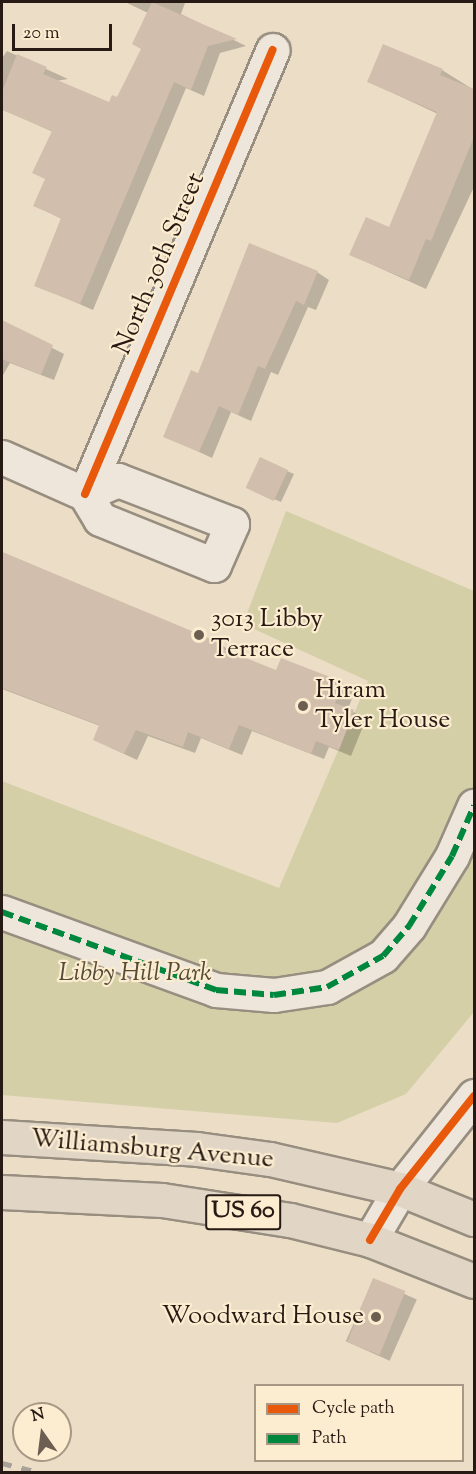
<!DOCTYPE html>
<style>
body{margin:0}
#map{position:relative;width:476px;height:1474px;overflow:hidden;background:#ecdec6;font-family:"Sorts Mill Goudy",serif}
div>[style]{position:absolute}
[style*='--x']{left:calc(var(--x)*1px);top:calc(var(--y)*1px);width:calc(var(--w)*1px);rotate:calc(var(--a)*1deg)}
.green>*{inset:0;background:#d4cfa7}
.shadow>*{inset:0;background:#0003;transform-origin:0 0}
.building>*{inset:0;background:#d2beac;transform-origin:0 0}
.roads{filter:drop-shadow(2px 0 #978e80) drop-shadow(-2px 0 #978e80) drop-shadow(0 2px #978e80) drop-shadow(0 -2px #978e80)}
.street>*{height:33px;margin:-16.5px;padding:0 16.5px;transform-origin:16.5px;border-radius:16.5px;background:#eee6da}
.primary>*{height:33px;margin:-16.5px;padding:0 16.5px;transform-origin:16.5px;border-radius:16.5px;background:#e1d6c5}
.rail>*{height:4.5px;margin-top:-2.25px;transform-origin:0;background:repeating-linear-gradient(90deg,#a8a298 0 10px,transparent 0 20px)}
.quiet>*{height:6px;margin-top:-3px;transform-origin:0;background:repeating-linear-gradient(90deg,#00873e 0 12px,transparent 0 18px)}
.cycleway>*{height:8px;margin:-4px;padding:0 4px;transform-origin:4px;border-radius:4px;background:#e8590c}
.dots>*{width:16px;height:16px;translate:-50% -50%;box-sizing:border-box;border:3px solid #fcecd0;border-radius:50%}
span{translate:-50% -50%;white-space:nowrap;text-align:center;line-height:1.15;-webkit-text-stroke:4.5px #fcecd0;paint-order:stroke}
.shield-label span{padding:2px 4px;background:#fcecd0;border:2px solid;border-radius:4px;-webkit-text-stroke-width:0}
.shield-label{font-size:24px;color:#271a14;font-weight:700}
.street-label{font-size:26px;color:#271a14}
.poi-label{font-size:26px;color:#271a14}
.left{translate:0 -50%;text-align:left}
.right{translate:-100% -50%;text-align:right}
.park-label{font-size:26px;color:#554c38;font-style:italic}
.frame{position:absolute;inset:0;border:3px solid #271a14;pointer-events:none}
.legend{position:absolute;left:254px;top:1384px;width:210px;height:78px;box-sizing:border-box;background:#fcecd0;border:2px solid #a79885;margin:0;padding:8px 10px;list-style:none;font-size:18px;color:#271a14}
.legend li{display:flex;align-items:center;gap:12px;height:30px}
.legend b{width:30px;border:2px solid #a79885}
.north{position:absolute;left:12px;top:1402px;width:60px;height:60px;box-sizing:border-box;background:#fcecd0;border:2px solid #a79885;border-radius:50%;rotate:346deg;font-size:16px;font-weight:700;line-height:24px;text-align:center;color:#271a14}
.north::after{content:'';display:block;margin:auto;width:21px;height:27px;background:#6c5f52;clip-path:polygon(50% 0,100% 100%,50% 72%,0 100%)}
.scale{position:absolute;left:12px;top:24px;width:100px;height:27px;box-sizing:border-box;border:3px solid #271a14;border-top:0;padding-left:8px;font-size:18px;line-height:21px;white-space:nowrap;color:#271a14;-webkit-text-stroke:4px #fcecd0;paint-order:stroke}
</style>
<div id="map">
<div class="green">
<div style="clip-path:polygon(286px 511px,474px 591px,474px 1012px,406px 1094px,337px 1123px,2px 1095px,2px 781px,279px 888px,368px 681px,243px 624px)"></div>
</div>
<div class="shadow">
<div style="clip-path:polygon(125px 2px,182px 2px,185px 3px,181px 14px,246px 46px,220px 53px,204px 96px,186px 88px,93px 310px,36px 285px,62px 219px,35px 206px,46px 179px,53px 132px,2px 109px,2px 58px,7px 51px,68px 79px,56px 81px,110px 104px,118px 99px,143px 49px,148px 13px)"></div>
<div style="clip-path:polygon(442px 70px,474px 90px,474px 187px,426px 289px,351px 255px,390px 229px,438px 114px,369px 82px)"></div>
<div style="clip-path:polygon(317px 272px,329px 280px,316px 310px,308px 307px,278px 375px,271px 372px,251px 421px,231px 412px,212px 458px,165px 436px,199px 375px)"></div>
<div style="clip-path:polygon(2px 322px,64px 354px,54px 380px,10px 363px,2px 377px)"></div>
<div style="clip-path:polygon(287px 471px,294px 474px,281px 502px,255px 491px)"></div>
<div style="clip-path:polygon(2px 552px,222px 645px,234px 654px,277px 672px,282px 660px,355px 691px,348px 709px,366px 719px,351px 756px,329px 747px,324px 759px,252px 731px,242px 755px,201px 738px,195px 753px,148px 736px,137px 760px,107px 746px,100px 726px,2px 689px)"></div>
<div style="left:373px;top:1280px;width:48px;height:67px;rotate:24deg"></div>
</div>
<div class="building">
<div style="clip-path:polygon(152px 2px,237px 39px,208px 46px,191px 90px,174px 82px,80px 304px,34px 286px,61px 218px,33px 206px,45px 179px,32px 173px,52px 131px,2px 110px,2px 92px,17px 54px,47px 67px,43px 74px,109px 102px,112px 95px,117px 97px,141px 49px,132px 44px)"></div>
<div style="clip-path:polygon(383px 44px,443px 69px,440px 75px,474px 89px,474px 137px,431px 241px,426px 239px,409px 280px,349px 255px,366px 217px,389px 227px,437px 112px,367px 82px)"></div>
<div style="clip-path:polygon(249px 243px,318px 271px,304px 305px,296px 301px,265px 369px,258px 366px,238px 415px,219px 406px,199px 452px,163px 437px,191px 370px,198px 373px)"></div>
<div style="clip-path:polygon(2px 320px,53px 345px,41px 375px,2px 359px)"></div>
<div style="left:260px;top:457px;width:31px;height:34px;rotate:25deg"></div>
<div style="clip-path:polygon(2px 552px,223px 644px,221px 648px,276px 670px,281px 658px,343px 682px,335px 703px,354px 710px,339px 750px,316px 741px,311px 754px,239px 725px,229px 749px,188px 732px,183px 747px,136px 730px,124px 754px,93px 740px,99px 725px,2px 688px)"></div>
<div style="left:373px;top:1278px;width:35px;height:69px;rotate:22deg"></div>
</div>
<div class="roads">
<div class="street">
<div style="--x:2;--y:457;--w:91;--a:24"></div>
<div style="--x:85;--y:494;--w:29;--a:59"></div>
<div style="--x:100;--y:519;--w:123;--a:22"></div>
<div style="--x:214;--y:565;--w:45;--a:-66.3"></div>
<div style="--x:232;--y:524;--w:122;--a:-158.9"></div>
<div style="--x:118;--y:480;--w:36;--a:157"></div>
<div style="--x:85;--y:494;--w:482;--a:-67.1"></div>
<div style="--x:2;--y:912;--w:228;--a:20"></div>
<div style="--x:216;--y:990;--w:58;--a:4.9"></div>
<div style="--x:274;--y:995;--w:54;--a:-8.6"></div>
<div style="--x:327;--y:987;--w:64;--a:-29"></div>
<div style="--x:383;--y:956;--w:40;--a:-49"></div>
<div style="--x:409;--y:926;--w:82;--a:-58.4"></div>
<div style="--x:452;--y:856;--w:55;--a:-66.3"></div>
<div style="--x:370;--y:1240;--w:59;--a:-59.5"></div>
<div style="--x:400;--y:1189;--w:119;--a:-51.5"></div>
</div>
<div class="primary">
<div style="--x:2;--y:1137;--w:195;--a:3.5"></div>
<div style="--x:197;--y:1149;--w:74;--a:7.8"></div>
<div style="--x:270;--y:1159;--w:133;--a:13"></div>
<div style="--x:400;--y:1189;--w:80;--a:22.1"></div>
<div style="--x:2;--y:1192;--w:160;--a:2.9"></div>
<div style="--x:162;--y:1200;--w:130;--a:8.9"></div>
<div style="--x:290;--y:1220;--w:82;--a:14"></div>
<div style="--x:370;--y:1240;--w:112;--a:21.5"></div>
</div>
</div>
<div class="rail">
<div style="--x:2;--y:1463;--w:36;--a:14"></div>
</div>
<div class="quiet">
<div style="--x:2;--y:912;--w:228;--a:20"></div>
<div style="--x:216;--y:990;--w:58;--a:4.9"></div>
<div style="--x:274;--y:995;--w:54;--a:-8.6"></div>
<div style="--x:327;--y:987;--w:64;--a:-29"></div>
<div style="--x:383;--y:956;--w:40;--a:-49"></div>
<div style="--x:409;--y:926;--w:82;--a:-58.4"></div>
<div style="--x:452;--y:856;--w:55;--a:-66.3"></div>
</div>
<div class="cycleway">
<div style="--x:85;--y:494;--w:482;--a:-67.1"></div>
<div style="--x:370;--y:1240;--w:59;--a:-59.5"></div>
<div style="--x:400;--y:1189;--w:119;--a:-51.5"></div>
</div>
<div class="dots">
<div style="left:199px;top:635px;background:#6c5f52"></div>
<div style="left:303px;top:706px;background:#6c5f52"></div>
<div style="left:376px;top:1317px;background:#6c5f52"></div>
</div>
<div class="shield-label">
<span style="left:243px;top:1212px">US 60</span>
</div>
<div class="street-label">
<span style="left:160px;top:264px;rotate:-67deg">North 30th Street</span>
<span style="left:152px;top:1150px;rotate:5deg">Williamsburg Avenue</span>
</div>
<div class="poi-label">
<span class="left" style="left:211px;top:635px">3013 Libby<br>Terrace</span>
<span class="left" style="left:315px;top:706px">Hiram<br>Tyler House</span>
<span class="right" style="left:364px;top:1317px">Woodward House</span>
</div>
<div class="park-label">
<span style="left:135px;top:974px">Libby Hill Park</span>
</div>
<div class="frame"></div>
<ul class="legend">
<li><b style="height:8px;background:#e8590c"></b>Cycle path</li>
<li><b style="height:8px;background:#00873e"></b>Path</li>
</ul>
<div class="north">N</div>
<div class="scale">20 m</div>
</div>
